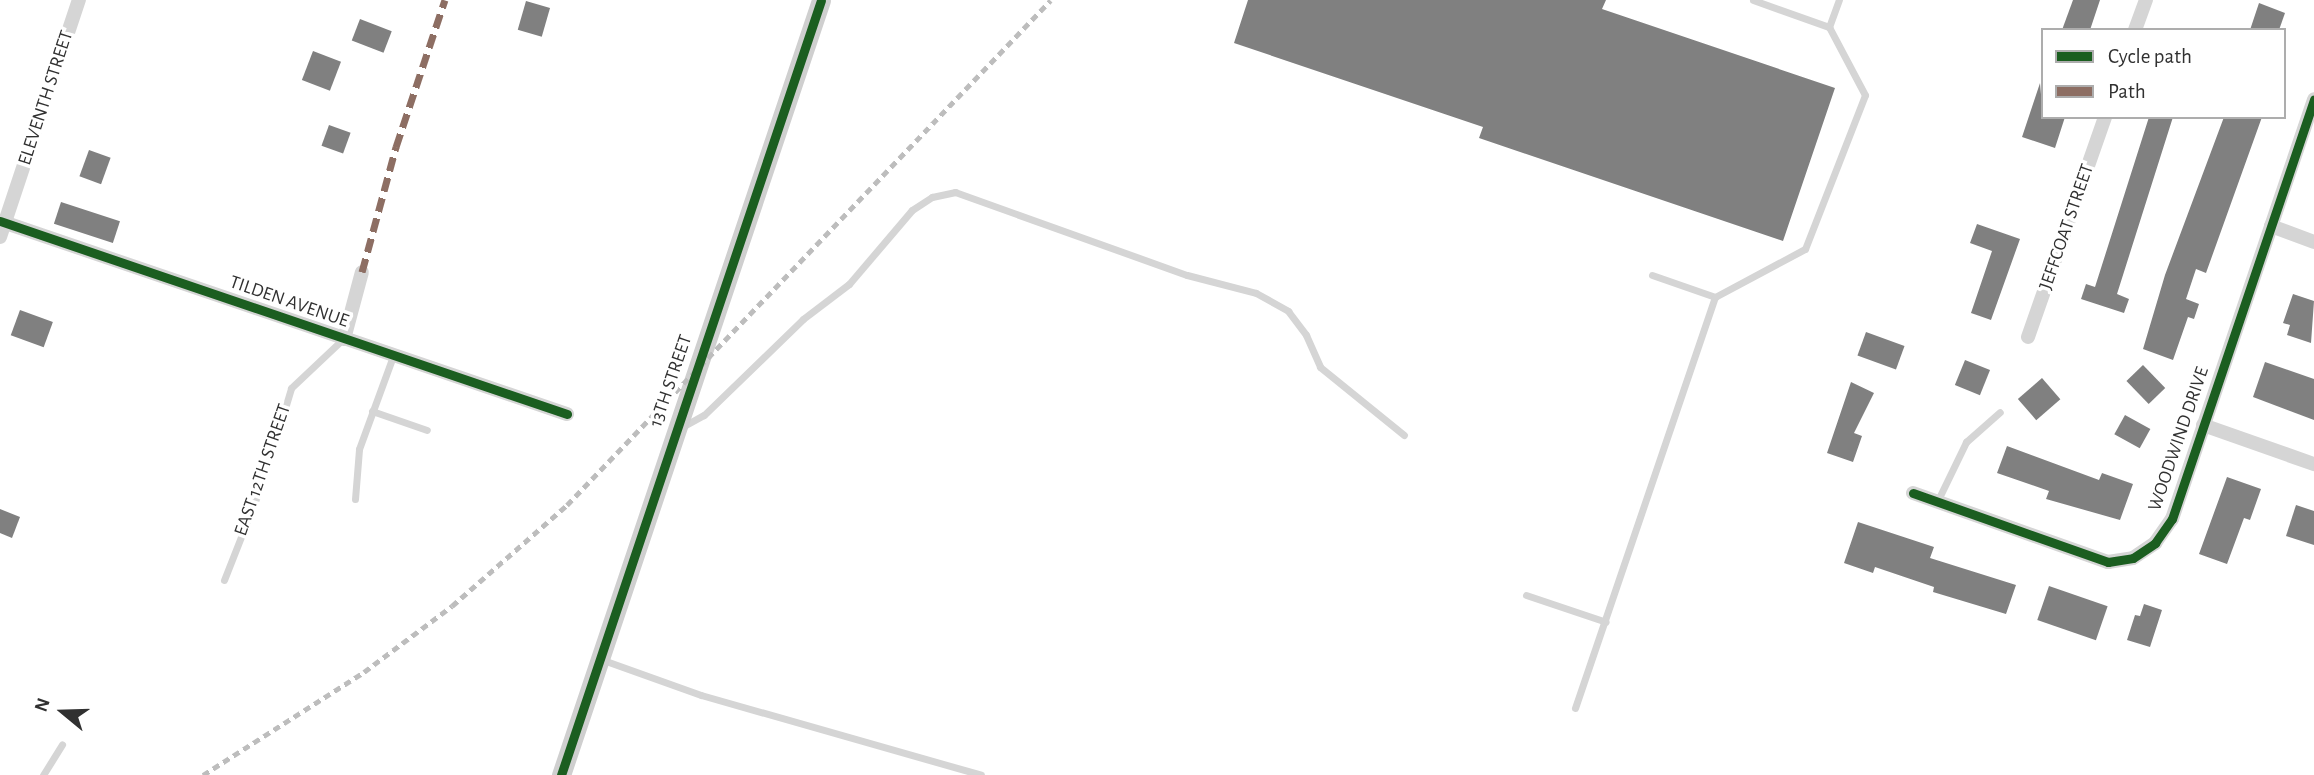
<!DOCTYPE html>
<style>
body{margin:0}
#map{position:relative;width:2314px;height:775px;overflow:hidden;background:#fff;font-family:"Alegreya Sans",sans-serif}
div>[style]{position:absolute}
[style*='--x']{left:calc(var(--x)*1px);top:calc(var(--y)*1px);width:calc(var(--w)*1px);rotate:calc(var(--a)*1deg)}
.building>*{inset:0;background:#808080;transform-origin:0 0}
.lane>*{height:7px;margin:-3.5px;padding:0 3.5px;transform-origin:3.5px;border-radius:3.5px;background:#d5d5d5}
.street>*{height:14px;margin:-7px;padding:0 7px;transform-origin:7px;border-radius:7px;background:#d5d5d5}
.secondary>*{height:19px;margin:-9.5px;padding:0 9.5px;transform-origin:9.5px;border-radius:9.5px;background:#cfcfcf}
.rail>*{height:5px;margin-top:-2.5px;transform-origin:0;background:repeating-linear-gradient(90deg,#bdbdbd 0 7px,transparent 0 12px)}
.quiet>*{height:7px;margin-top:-3.5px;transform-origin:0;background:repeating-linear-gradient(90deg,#8d6e63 0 14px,transparent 0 21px)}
.cycleway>*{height:9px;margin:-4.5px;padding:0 4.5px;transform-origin:4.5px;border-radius:4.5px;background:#1b5e20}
span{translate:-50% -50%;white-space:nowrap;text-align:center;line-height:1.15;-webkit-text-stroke:7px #fff;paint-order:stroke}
.street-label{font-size:19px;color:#313131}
.legend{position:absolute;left:2041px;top:28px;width:245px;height:91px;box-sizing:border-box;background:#fff;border:2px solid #adadad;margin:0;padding:9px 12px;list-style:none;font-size:21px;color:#313131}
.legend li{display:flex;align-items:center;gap:14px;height:35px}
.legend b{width:35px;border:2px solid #adadad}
.north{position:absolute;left:28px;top:677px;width:70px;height:70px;-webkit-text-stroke:5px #fff;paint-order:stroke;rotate:289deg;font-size:19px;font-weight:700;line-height:28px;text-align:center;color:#313131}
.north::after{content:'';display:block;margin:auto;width:24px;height:32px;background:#313131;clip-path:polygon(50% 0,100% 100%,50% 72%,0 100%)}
</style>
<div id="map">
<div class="building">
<div style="clip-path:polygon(1248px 0,1606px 0,1602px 9px,1835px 88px,1783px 241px,1479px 138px,1483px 127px,1234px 43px)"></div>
<div style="clip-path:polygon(2073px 0,2100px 0,2090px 30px,2062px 30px)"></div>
<div style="left:526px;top:1px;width:25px;height:30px;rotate:16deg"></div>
<div style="clip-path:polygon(2259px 3px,2285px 13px,2279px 30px,2250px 30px)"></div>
<div style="left:360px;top:19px;width:34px;height:23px;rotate:21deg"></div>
<div style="left:313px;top:51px;width:30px;height:31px;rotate:21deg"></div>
<div style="clip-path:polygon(2040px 83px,2043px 117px,2065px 117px,2055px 148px,2022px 137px)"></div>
<div style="clip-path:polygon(2149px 117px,2173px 117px,2117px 294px,2129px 299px,2124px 313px,2081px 299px,2086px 284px,2095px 287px)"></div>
<div style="clip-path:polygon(2224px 117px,2262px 117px,2206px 273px,2196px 269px,2186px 299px,2199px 304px,2194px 319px,2188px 317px,2173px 360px,2143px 349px,2165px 275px)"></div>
<div style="left:329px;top:125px;width:23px;height:22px;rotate:20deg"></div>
<div style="left:89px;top:150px;width:23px;height:28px;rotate:20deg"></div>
<div style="left:61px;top:202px;width:62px;height:23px;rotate:18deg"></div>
<div style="clip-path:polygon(1977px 224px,2020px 239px,1991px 320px,1971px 313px,1992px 251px,1970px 243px)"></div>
<div style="clip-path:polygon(2293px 294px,2314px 301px,2311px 343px,2287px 335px,2290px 325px,2283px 323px)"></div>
<div style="left:20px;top:310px;width:35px;height:27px;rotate:20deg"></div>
<div style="left:1866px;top:332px;width:41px;height:25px;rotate:20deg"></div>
<div style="left:1965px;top:360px;width:27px;height:27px;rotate:22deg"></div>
<div style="clip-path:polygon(2265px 362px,2314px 379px,2314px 420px,2253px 397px)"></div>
<div style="left:2143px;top:365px;width:32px;height:23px;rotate:46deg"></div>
<div style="left:2042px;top:378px;width:28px;height:32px;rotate:49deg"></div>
<div style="clip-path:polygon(1851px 382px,1874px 393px,1854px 433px,1862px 436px,1853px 462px,1827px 453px)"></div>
<div style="left:2125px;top:415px;width:29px;height:22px;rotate:29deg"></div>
<div style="clip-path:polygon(2007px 446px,2099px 480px,2102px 473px,2133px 484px,2120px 520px,2046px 499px,2049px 491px,1997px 473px)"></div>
<div style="clip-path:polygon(2227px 477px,2261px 489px,2250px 520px,2244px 518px,2227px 564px,2199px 554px)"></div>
<div style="clip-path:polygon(2296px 505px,2314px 511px,2314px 545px,2286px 536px)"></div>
<div style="clip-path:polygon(0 509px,20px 517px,12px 538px,0 533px)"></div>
<div style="clip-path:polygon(1858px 522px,1934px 547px,1930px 558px,2016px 585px,2006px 614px,1933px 592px,1934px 587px,1875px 567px,1873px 573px,1844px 563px)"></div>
<div style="left:2049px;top:586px;width:62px;height:36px;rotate:19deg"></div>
<div style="clip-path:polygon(2144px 604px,2162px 610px,2150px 647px,2127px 640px,2135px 615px,2140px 616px)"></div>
</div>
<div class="lane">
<div style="--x:1753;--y:0;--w:81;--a:19.6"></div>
<div style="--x:1652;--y:275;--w:67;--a:19.2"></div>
<div style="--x:372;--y:411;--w:58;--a:19.1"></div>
<div style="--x:682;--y:427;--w:25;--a:-29"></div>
<div style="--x:704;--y:415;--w:138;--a:-44.1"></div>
<div style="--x:803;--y:319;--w:58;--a:-37.3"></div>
<div style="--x:849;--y:284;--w:97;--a:-49.6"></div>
<div style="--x:912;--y:210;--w:24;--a:-33"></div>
<div style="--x:932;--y:197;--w:24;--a:-12"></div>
<div style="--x:955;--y:192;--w:246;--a:19.7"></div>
<div style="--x:1187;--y:275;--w:71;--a:14.6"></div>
<div style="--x:1256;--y:293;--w:37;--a:29"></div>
<div style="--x:1288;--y:311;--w:30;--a:53"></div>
<div style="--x:1306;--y:335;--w:35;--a:66"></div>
<div style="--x:1320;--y:367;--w:108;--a:39"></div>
<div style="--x:355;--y:499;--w:50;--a:-85.4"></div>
<div style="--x:359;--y:449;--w:99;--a:-69.9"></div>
<div style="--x:1937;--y:502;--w:67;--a:-64.2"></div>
<div style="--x:1966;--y:442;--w:45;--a:-41.4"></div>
<div style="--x:224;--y:580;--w:106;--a:-68.5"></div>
<div style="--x:263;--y:481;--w:97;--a:-73.2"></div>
<div style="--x:291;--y:388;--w:71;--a:-43.3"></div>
<div style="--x:1526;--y:595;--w:84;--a:18.6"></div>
<div style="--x:603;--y:660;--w:104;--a:19.7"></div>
<div style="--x:701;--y:695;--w:291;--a:15.9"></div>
<div style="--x:1575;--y:708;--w:434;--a:-71.2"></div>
<div style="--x:1715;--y:297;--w:102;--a:-28.1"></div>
<div style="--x:1805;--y:249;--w:165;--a:-68.7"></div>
<div style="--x:1865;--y:95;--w:77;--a:-117.9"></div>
<div style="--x:1829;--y:27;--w:29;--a:-70"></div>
<div style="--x:43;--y:775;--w:36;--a:-58"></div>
</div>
<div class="street">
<div style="--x:2135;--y:30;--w:32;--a:-70"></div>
<div style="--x:0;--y:221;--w:599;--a:18.8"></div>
<div style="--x:2271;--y:226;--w:46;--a:20.4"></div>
<div style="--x:0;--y:237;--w:250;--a:-71.6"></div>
<div style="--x:2028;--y:337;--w:233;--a:-70.7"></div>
<div style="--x:344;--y:339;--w:69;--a:-75"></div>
<div style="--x:2203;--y:425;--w:118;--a:19.4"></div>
<div style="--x:1913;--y:493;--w:207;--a:19.5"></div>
<div style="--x:2108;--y:562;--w:25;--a:-9"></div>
<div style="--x:2133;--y:558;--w:27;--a:-34"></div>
<div style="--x:2155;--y:543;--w:29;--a:-55"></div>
<div style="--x:2172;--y:519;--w:443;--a:-71.3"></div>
</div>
<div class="secondary">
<div style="--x:561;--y:775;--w:817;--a:-71.45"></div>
</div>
<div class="rail">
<div style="--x:203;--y:775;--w:191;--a:-32.6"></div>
<div style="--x:364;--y:672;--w:110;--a:-36.9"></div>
<div style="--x:452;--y:606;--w:153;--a:-41.3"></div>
<div style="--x:567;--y:505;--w:699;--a:-46.22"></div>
</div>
<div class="quiet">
<div style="--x:362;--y:272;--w:130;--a:-74.8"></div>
<div style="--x:396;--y:147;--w:155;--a:-71.6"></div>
</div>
<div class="cycleway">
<div style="--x:0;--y:221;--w:599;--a:18.8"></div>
<div style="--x:1913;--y:493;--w:207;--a:19.5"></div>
<div style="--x:2108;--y:562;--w:25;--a:-9"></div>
<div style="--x:2133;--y:558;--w:27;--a:-34"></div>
<div style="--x:2155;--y:543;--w:29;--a:-55"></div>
<div style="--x:2172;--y:519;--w:443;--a:-71.3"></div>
<div style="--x:561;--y:775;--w:817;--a:-71.45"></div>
</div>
<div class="street-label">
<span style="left:46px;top:98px;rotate:-72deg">ELEVENTH STREET</span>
<span style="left:2067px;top:227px;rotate:-71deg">JEFFCOAT STREET</span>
<span style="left:289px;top:302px;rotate:19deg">TILDEN AVENUE</span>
<span style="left:671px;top:381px;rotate:-71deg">13TH STREET</span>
<span style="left:2179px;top:439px;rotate:-71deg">WOODWIND DRIVE</span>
<span style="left:263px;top:470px;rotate:-71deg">EAST 12TH STREET</span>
</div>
<ul class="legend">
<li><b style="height:9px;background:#1b5e20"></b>Cycle path</li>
<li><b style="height:9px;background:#8d6e63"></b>Path</li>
</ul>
<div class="north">N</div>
</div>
